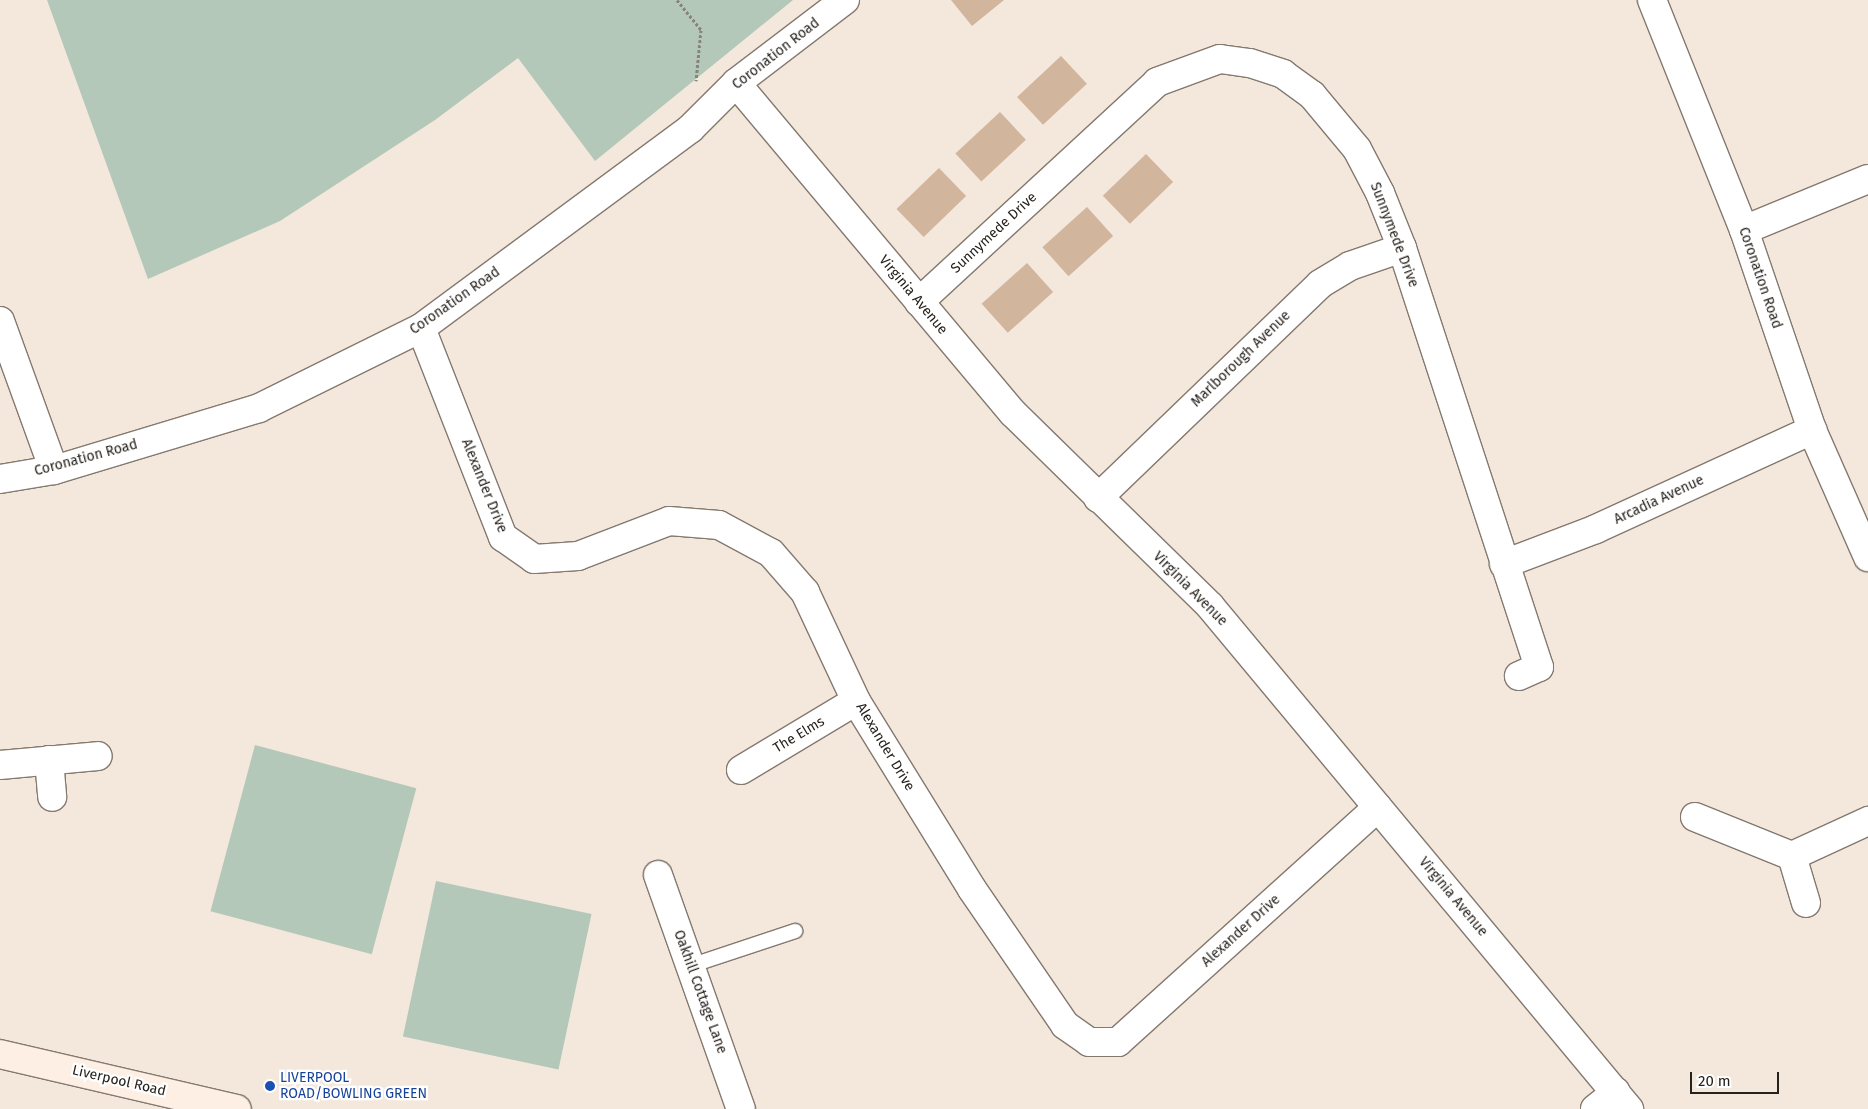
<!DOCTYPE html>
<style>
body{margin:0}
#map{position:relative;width:1868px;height:1109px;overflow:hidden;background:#f4e7dc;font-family:"Fira Sans",sans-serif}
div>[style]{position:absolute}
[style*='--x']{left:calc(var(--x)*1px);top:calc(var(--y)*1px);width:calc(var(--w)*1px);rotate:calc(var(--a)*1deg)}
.green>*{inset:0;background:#b3c8b9;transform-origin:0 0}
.building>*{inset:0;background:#d1b59c;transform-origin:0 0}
.path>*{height:3px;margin-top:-1.5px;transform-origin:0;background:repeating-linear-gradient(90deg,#8a817a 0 2.5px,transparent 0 5px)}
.roads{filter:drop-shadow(1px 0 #84796f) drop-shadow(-1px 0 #84796f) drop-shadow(0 1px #84796f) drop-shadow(0 -1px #84796f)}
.lane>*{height:14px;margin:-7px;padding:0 7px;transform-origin:7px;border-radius:7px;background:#fff}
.street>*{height:28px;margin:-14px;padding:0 14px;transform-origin:14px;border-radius:14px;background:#fff}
.secondary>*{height:28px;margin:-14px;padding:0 14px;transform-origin:14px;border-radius:14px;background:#fdefe3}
.dots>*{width:14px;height:14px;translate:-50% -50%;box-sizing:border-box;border:2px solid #fff;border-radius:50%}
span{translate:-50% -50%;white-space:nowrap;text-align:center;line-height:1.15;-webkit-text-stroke:4.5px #fff;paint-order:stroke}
.street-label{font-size:14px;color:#25211d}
.transit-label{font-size:14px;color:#164399}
.left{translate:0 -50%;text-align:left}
.scale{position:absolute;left:1690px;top:1072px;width:89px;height:22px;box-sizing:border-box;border:2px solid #25211d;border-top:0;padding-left:6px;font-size:15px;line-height:18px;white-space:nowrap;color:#25211d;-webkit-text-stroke:4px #fff;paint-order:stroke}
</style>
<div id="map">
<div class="green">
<div style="clip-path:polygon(47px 0,793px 0,595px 161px,518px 58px,435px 120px,280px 221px,148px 279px)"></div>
<div style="left:255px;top:745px;width:167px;height:172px;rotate:15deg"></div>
<div style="left:436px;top:881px;width:159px;height:159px;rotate:12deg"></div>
</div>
<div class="building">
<div style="clip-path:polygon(951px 0,1004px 0,972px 26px)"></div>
<div style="left:1061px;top:56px;width:38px;height:60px;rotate:47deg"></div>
<div style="left:1000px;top:112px;width:38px;height:61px;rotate:47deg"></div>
<div style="left:1146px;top:154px;width:39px;height:60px;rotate:46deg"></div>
<div style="left:939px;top:168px;width:39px;height:59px;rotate:46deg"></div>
<div style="left:1087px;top:207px;width:39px;height:60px;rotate:48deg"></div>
<div style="left:1027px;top:263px;width:39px;height:61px;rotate:48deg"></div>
</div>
<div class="path">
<div style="--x:677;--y:0;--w:38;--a:51"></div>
<div style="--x:701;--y:30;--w:51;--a:95.6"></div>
</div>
<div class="roads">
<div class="lane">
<div style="--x:690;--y:966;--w:111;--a:-18.4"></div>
</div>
<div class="street">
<div style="--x:1652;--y:0;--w:248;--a:68.2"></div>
<div style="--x:1744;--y:230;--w:211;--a:71.2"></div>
<div style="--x:1812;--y:430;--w:139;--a:66.2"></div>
<div style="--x:736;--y:83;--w:431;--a:50"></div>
<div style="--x:1013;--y:413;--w:276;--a:44.4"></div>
<div style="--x:1210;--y:606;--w:655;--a:50.21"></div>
<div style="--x:1744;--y:230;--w:134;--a:-22.4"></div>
<div style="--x:919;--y:302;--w:324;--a:-42.7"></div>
<div style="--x:1157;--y:82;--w:67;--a:-20.1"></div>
<div style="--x:1220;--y:59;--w:30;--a:8"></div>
<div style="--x:1250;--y:63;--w:35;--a:18"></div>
<div style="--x:1283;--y:74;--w:36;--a:36"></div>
<div style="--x:1312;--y:95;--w:70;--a:50.2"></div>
<div style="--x:1357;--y:149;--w:50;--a:62.4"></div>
<div style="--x:1380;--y:193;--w:59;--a:68.2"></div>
<div style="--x:1402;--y:248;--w:441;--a:71.9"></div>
<div style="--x:1539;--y:667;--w:22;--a:156"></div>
<div style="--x:0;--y:321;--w:158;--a:70.1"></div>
<div style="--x:421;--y:328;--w:225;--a:68.6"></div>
<div style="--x:503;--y:537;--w:38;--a:35"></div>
<div style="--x:534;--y:559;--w:44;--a:-3.9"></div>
<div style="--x:578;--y:556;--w:97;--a:-21"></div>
<div style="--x:669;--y:521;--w:50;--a:4.6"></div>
<div style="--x:719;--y:525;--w:59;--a:28.3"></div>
<div style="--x:771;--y:553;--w:52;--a:48.9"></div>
<div style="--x:805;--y:592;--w:120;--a:64.9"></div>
<div style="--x:856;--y:701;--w:221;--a:58.3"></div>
<div style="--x:972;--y:889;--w:165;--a:55.6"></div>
<div style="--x:1065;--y:1025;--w:29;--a:35"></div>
<div style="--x:1089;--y:1042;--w:29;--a:0"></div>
<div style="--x:1118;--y:1042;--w:350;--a:-42.1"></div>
<div style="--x:0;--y:479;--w:55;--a:-9.5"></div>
<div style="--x:54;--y:470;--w:214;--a:-16.8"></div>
<div style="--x:259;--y:408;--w:181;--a:-26.3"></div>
<div style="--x:421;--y:328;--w:335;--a:-36.5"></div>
<div style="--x:690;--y:129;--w:65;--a:-45"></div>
<div style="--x:736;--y:83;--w:137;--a:-37.3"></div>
<div style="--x:1098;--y:498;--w:308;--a:-43.9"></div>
<div style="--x:1320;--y:284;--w:35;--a:-31"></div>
<div style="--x:1350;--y:266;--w:55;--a:-19.1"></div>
<div style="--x:1504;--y:564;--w:98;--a:-20.8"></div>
<div style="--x:1596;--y:529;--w:238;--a:-24.6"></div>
<div style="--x:49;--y:760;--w:37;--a:85"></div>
<div style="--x:0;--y:765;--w:98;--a:-5.2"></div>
<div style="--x:741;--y:770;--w:134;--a:-31"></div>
<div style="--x:1695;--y:817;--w:105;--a:21.9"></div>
<div style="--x:1792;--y:856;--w:84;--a:-24.7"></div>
<div style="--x:1792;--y:856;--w:49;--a:73.4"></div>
<div style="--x:658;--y:875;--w:248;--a:70.5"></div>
<div style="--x:1595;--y:1109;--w:27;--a:-39"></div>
</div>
<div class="secondary">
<div style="--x:0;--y:1054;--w:243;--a:13.1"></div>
</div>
</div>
<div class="dots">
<div style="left:270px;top:1086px;background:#1a4fb4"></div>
</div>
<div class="street-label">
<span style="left:776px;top:54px;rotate:-38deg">Coronation Road</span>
<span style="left:994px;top:233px;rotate:-43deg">Sunnymede Drive</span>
<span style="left:1394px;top:235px;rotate:69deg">Sunnymede Drive</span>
<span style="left:1760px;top:278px;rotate:71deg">Coronation Road</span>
<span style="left:913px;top:295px;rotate:50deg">Virginia Avenue</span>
<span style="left:455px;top:301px;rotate:-35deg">Coronation Road</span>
<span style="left:1241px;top:359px;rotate:-44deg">Marlborough Avenue</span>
<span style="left:86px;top:458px;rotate:-15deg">Coronation Road</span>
<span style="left:484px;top:486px;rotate:68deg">Alexander Drive</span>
<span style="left:1659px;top:500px;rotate:-25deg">Arcadia Avenue</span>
<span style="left:1190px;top:589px;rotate:45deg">Virginia Avenue</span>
<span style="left:799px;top:735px;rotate:-31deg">The Elms</span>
<span style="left:885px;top:747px;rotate:59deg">Alexander Drive</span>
<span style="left:1453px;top:897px;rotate:50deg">Virginia Avenue</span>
<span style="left:1241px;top:931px;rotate:-42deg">Alexander Drive</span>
<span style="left:700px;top:992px;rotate:70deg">Oakhill Cottage Lane</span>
<span style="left:119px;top:1081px;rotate:13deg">Liverpool Road</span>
</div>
<div class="transit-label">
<span class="left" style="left:280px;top:1086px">LIVERPOOL<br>ROAD/BOWLING GREEN</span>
</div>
<div class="scale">20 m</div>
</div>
